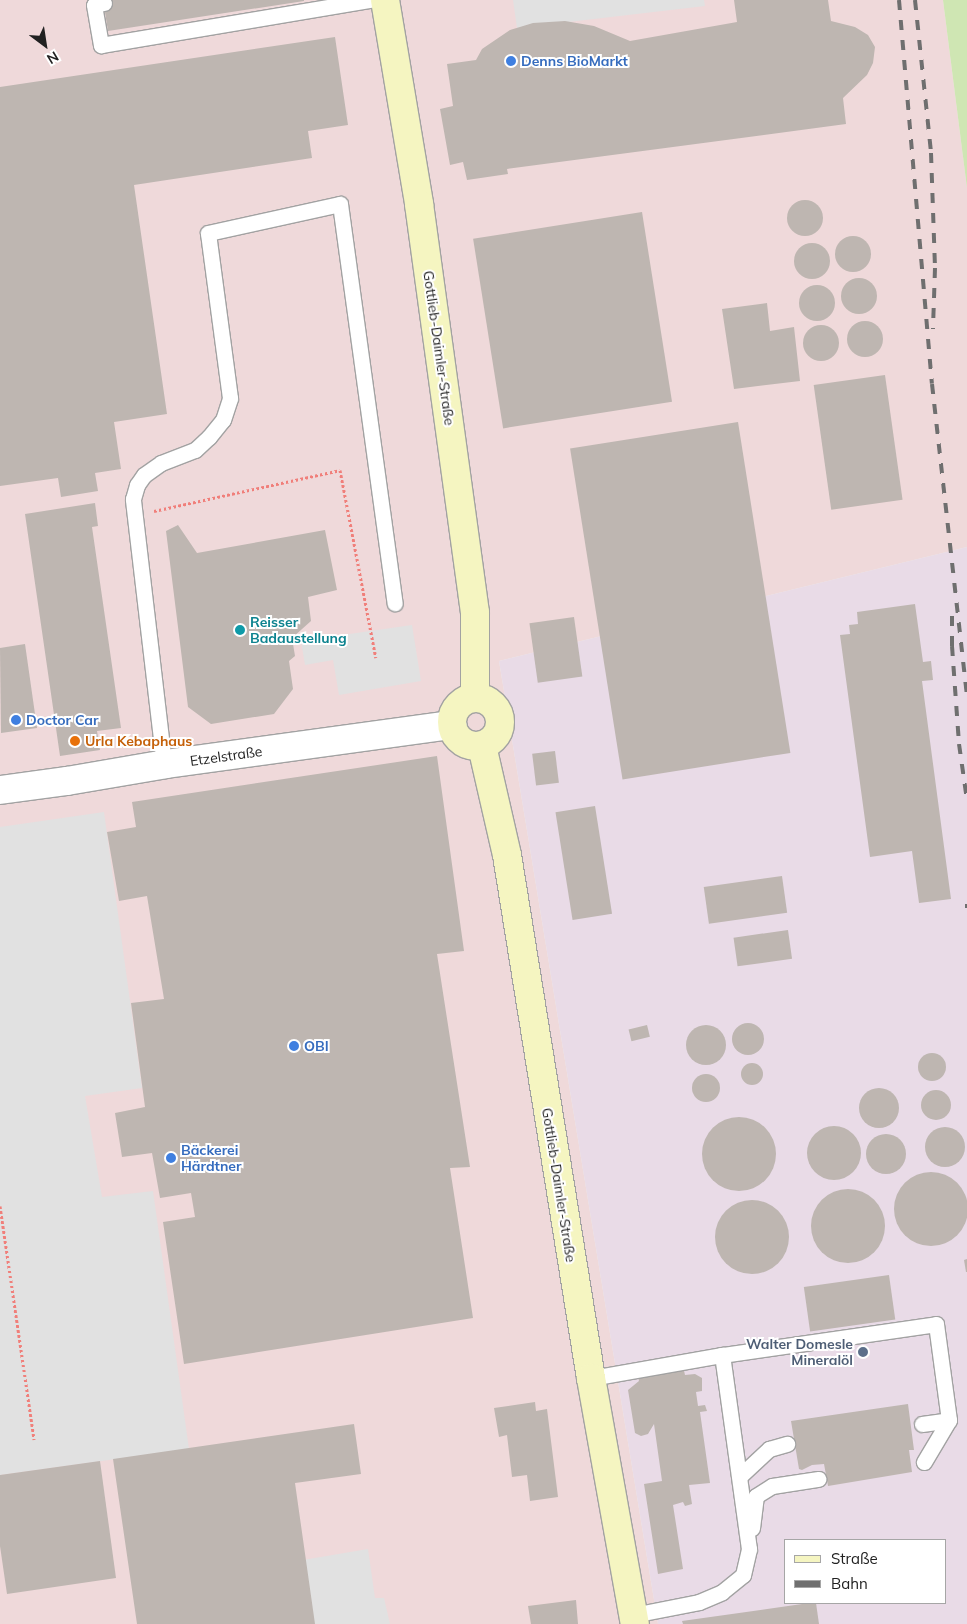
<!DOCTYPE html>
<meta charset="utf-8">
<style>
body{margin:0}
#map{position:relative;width:967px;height:1624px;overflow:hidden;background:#f0ede8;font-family:Mulish,sans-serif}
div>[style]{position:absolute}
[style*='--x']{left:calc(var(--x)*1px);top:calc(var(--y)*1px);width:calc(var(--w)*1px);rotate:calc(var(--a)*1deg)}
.commercial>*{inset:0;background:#efd9da}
.industrial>*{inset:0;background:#e9dbe7}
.grass>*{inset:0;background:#cfe6b3}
.parking>*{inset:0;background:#e1e1e1}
.building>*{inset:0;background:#beb6b1;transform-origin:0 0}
.round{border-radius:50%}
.path>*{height:3px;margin-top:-1.5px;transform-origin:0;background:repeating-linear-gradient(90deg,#f07f7a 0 2.5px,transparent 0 5px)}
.roads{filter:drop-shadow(1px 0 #a2a2a2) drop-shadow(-1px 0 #a2a2a2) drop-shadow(0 1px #a2a2a2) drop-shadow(0 -1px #a2a2a2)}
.lane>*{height:15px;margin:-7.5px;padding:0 7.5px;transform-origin:7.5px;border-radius:7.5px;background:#fff}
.street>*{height:28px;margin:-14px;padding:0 14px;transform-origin:14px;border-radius:14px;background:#fff}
.secondary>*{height:28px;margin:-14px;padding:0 14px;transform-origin:14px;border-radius:14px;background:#f5f5c1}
.secondary>.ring{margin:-14px;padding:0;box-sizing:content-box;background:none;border:28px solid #f5f5c1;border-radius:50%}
.rail>*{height:4px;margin-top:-2px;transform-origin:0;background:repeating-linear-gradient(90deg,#6f6f6f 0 10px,transparent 0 20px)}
.dots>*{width:14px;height:14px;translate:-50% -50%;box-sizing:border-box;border:2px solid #fff;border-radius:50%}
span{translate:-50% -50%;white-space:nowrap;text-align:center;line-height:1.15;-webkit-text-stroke:4px #fff;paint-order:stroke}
.shop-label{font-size:14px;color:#366cbe;font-weight:700}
.left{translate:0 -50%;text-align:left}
.street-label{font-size:14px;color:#212121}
.culture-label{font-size:14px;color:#0d838f;font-weight:700}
.food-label{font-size:14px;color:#c56008;font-weight:700}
.service-label{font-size:14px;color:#4e5e75;font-weight:700}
.right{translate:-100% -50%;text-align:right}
.legend{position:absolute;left:784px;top:1539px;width:162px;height:65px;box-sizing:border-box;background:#fff;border:1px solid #a6a6a6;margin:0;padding:6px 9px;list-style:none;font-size:15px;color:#212121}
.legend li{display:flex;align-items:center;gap:10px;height:25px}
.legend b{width:25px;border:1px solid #a6a6a6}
.north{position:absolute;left:20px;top:20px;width:50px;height:50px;-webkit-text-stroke:4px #fff;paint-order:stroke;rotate:149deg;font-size:14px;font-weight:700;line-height:20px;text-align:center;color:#212121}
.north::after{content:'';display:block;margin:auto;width:18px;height:22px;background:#212121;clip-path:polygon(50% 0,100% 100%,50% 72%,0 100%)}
</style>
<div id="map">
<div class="commercial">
<div style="clip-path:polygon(0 0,943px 0,967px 188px,967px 547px,499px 661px,658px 1624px,0 1624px)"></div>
</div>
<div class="industrial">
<div style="clip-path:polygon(evenodd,967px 547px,967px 1624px,658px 1624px,499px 661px,967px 547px,786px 1540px,946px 1540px,946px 1603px,786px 1603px,786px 1540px)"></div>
</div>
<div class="grass">
<div style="clip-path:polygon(943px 0,967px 0,967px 188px)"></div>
</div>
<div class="parking">
<div style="clip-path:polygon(513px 0,704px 0,705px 6px,517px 28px)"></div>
<div style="clip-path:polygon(412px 625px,421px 681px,339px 695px,333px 660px,305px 665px,301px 641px)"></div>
<div style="clip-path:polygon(104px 812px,142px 1088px,85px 1096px,102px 1197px,153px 1191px,189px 1449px,0 1475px,0 827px)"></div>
<div style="clip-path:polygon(368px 1549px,375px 1598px,384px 1598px,390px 1624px,314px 1624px,303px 1560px)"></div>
</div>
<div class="building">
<div style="clip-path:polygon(103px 0,304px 0,304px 1px,108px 31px)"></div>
<div style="clip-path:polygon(734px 0,828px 0,831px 21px,855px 27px,868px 35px,875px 47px,873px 63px,867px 75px,843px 98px,846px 124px,507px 169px,508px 174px,467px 180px,463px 162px,450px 165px,440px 109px,453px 106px,447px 64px,476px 60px,482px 49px,510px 30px,533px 23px,565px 21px,594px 26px,630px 41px,737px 22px)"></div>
<div style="clip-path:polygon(335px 37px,348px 125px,308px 131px,312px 158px,134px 185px,167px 414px,114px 422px,121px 469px,95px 473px,98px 491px,61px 497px,58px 478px,0 486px,0 87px)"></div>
<div class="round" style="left:787px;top:200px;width:36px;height:36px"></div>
<div style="left:642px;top:212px;width:192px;height:171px;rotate:81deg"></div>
<div class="round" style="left:835px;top:236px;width:36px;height:36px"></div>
<div class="round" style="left:794px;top:243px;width:36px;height:36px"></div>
<div class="round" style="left:841px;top:278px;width:36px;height:36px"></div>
<div class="round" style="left:799px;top:285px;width:36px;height:36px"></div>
<div style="clip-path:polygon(767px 303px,770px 331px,794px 327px,800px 381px,734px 389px,722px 309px)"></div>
<div class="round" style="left:847px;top:321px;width:36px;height:36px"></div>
<div class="round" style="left:803px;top:325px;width:36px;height:36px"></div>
<div style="left:885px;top:375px;width:126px;height:72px;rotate:82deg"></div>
<div style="left:738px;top:422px;width:335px;height:170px;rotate:81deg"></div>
<div style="clip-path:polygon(95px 503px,98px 526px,92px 527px,121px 728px,97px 731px,100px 750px,60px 756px,25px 514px)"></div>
<div style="clip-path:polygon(178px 525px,197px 553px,325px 530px,337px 590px,308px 597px,311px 621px,292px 638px,295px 656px,289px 661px,293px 689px,274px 714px,211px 724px,188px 707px,166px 531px)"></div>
<div style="clip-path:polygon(915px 604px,923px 662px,931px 661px,933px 680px,922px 681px,951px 899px,919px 903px,912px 851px,870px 857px,840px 635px,850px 634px,849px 625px,858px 624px,857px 612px)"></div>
<div style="left:574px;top:617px;width:60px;height:45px;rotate:82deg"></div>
<div style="clip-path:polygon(25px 644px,37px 728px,1px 733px,0 648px)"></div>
<div style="left:555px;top:751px;width:32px;height:23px;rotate:83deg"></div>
<div style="clip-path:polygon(437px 756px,464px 951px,437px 954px,470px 1167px,450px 1168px,473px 1318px,184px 1364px,163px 1222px,195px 1217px,191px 1193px,160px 1198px,152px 1153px,122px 1157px,115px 1113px,145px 1107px,131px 1003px,164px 999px,147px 896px,119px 901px,107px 832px,136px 827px,132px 802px)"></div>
<div style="left:595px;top:806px;width:109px;height:40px;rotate:81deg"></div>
<div style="left:782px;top:876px;width:37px;height:79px;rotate:82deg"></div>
<div style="left:788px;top:930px;width:29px;height:55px;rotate:82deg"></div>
<div class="round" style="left:732px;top:1023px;width:32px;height:32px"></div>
<div class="round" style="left:686px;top:1025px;width:40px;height:40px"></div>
<div style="left:647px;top:1025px;width:12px;height:19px;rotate:76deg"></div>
<div class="round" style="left:918px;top:1053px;width:28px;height:28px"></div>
<div class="round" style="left:741px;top:1063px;width:22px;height:22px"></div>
<div class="round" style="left:692px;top:1074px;width:28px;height:28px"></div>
<div class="round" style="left:859px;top:1088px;width:40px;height:40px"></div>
<div class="round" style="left:921px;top:1090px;width:30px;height:30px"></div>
<div class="round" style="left:702px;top:1117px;width:74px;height:74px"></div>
<div class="round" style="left:807px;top:1126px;width:54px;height:54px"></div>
<div class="round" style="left:925px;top:1127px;width:40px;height:40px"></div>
<div class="round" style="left:866px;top:1134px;width:40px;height:40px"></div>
<div class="round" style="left:894px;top:1172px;width:74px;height:74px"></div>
<div class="round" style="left:811px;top:1189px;width:74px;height:74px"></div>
<div class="round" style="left:715px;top:1200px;width:74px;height:74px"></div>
<div style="clip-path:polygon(967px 1259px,967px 1272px,966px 1272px,964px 1260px)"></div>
<div style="left:889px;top:1275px;width:45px;height:86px;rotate:82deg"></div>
<div style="clip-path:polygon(683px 1366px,685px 1375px,695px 1374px,702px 1378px,702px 1391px,696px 1392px,698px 1406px,705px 1405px,707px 1411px,700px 1412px,710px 1483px,689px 1485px,692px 1504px,685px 1506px,683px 1502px,673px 1505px,683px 1569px,658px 1574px,644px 1484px,662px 1481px,654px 1424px,648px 1434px,641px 1436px,635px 1433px,628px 1390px,639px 1381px,638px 1377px)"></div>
<div style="clip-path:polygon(535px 1402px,536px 1411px,547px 1409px,558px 1497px,530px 1501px,527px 1475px,512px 1477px,507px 1435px,499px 1437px,494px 1408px)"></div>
<div style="clip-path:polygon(908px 1404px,914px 1450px,909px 1450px,912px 1472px,828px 1486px,824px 1464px,812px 1465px,802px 1470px,799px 1469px,791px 1421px)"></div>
<div style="clip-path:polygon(354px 1424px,361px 1474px,295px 1483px,315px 1624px,137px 1624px,113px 1459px)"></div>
<div style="clip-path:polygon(100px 1461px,116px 1578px,7px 1594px,0 1546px,0 1475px)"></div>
<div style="clip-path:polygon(576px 1600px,578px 1624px,531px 1624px,528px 1606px)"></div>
<div style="clip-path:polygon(809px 1603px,816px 1603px,819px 1624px,683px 1624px,682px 1621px)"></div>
</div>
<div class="path">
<div style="--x:154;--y:511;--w:190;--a:-12.4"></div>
<div style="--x:340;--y:470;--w:191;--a:79.2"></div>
<div style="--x:0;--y:1206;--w:236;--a:81.7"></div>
</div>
<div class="roads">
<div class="lane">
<div style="--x:104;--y:3;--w:10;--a:169"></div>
<div style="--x:94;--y:5;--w:41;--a:80.1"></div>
<div style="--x:101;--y:45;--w:273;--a:-9.5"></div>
<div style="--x:164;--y:764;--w:267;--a:-96.7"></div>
<div style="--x:133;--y:499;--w:15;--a:-74"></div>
<div style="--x:137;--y:485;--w:12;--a:-55"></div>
<div style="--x:144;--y:475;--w:21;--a:-35"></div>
<div style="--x:161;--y:463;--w:36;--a:-21"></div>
<div style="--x:195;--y:450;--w:19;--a:-43"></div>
<div style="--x:209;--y:437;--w:22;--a:-51"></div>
<div style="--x:223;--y:420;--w:23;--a:-72"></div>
<div style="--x:230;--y:398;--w:166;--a:-97.6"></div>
<div style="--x:208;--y:233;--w:135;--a:-12.4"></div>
<div style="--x:340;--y:204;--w:403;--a:82.2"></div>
<div style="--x:591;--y:1378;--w:133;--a:-10"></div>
<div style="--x:922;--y:1424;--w:27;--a:-8"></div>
<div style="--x:740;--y:1476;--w:40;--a:-43"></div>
<div style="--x:769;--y:1449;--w:19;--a:-16"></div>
<div style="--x:752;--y:1528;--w:32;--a:-83"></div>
<div style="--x:756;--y:1496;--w:19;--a:-32"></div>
<div style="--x:772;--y:1486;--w:47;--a:-8.7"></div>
<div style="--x:633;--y:1615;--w:67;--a:-11.1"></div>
<div style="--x:699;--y:1602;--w:25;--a:-23"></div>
<div style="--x:722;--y:1592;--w:27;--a:-39"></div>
<div style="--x:743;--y:1575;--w:27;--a:-77"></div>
<div style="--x:749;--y:1549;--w:196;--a:-97.9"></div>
<div style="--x:722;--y:1355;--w:216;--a:-8.2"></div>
<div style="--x:936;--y:1324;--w:97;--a:82.3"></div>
<div style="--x:949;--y:1420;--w:49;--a:120.8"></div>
</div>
<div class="street">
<div style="--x:0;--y:790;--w:68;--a:-7.7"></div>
<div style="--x:67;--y:781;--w:100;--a:-9.7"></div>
<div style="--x:166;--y:764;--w:289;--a:-7.8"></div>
</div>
<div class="secondary">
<div style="--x:385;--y:0;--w:207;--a:80.5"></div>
<div style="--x:419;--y:204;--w:413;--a:82.2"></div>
<div style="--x:475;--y:613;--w:84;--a:90"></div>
<div class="ring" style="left:452px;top:698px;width:20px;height:20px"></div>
<div style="--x:482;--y:746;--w:112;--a:77.1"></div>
<div style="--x:507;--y:855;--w:530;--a:80.88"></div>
<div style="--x:591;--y:1378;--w:250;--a:79.9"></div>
</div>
</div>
<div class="rail">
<div style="--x:899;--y:0;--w:385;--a:85.1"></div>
<div style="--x:932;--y:384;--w:315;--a:83.6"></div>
<div style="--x:915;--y:0;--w:154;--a:84"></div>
<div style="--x:931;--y:153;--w:115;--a:88"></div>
<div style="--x:935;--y:268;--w:61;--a:91.9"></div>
<div style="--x:952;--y:616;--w:30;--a:90"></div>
<div style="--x:952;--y:646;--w:98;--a:85.9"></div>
<div style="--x:959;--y:744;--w:57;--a:81.9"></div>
<div style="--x:967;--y:904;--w:4;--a:90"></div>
</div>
<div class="dots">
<div style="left:511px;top:61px;background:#3f7fe0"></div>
<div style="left:240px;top:630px;background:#0f9aa8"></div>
<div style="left:16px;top:720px;background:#3f7fe0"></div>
<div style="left:75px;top:741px;background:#e8710a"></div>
<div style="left:294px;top:1046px;background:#3f7fe0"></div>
<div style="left:171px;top:1158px;background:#3f7fe0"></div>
<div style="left:863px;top:1352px;background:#5c6f8a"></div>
</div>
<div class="shop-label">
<span class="left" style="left:521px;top:61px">Denns BioMarkt</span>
<span class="left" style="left:26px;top:720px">Doctor Car</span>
<span class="left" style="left:304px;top:1046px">OBI</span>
<span class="left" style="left:181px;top:1158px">Bäckerei<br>Härdtner</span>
</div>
<div class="street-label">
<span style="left:439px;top:348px;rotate:82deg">Gottlieb-Daimler-Straße</span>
<span style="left:226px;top:756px;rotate:-8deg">Etzelstraße</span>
<span style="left:559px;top:1185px;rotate:81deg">Gottlieb-Daimler-Straße</span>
</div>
<div class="culture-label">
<span class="left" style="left:250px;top:630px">Reisser<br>Badaustellung</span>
</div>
<div class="food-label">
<span class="left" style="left:85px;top:741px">Urla Kebaphaus</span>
</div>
<div class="service-label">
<span class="right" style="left:853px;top:1352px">Walter Domesle<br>Mineralöl</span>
</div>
<ul class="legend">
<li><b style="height:6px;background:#f5f5c1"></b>Straße</li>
<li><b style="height:6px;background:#6f6f6f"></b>Bahn</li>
</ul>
<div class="north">N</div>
</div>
